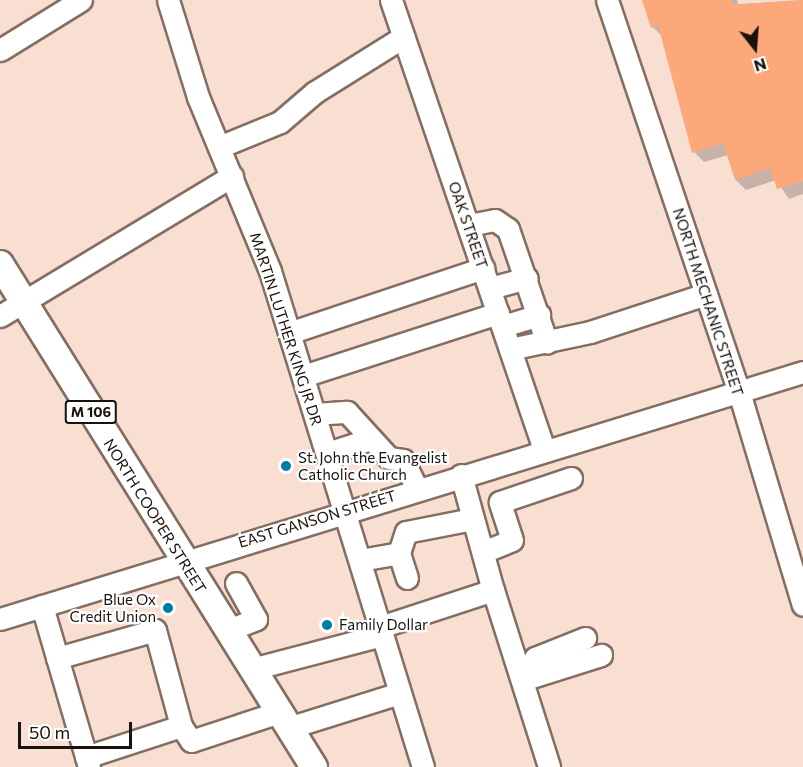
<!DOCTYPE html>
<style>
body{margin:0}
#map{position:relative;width:803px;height:767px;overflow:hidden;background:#f8dfd2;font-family:Commissioner,sans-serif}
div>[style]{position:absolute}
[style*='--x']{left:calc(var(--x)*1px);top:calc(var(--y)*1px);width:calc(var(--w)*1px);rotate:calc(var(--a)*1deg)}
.shadow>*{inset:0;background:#0003}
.building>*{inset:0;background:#fda87a}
.roads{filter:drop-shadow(2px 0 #846e62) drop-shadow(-2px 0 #846e62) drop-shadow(0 2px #846e62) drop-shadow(0 -2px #846e62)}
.minor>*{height:21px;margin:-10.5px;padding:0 10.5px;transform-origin:10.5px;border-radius:10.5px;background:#fff}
.major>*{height:26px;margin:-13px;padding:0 13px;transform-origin:13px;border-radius:13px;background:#fff}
.dots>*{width:16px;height:16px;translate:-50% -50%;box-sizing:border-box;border:3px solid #fff;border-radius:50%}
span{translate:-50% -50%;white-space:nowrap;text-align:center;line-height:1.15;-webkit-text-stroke:4.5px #fff;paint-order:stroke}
.shield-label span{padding:2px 4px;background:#fff;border:2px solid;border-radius:4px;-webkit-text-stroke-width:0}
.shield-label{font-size:14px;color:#1a120d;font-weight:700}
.street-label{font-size:15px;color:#1a120d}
.poi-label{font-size:15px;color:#1a120d}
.left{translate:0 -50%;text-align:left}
.right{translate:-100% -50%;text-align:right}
.north{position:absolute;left:725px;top:18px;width:60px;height:60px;-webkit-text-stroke:4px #fff;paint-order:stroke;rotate:163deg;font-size:16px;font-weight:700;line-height:24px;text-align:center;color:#1a120d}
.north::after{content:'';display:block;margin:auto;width:21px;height:27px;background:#1a120d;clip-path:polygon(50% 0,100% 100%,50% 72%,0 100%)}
.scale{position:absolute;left:18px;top:722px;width:114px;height:27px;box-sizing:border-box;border:3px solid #1a120d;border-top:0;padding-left:8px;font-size:18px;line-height:21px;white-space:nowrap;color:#1a120d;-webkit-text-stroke:4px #fff;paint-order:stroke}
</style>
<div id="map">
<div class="shadow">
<div style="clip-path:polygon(644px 0,737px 0,738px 4px,803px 0,803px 194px,789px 199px,776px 180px,746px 190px,736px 180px,728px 155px,704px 162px,694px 152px,663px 37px,653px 27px)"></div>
</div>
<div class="building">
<div style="clip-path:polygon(642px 0,731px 0,732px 5px,803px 0,803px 181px,777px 189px,770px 168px,735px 180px,723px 143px,692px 153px,658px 25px,651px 28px)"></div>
</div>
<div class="roads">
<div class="minor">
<div style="--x:168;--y:0;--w:102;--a:72.8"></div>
<div style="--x:198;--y:97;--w:188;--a:67.5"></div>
<div style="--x:270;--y:271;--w:519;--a:72.86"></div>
<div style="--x:391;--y:0;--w:475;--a:71.2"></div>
<div style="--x:607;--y:0;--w:414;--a:71.4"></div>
<div style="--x:739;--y:392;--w:222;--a:73.3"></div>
<div style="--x:0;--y:50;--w:95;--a:-31.7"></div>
<div style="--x:219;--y:147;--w:66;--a:-22.3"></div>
<div style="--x:280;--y:122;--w:46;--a:-40.6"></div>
<div style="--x:315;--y:92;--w:104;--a:-32"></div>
<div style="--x:469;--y:225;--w:26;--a:-11"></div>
<div style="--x:495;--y:220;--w:16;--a:35"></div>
<div style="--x:508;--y:229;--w:120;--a:71.1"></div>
<div style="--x:490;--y:288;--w:38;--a:-15"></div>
<div style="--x:0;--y:316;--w:271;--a:-31.1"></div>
<div style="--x:503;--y:326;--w:38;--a:-17"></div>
<div style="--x:289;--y:333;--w:205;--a:-18.5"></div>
<div style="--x:510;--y:349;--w:82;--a:-12"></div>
<div style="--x:590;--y:332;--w:122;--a:-18.1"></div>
<div style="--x:303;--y:376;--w:205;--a:-17.9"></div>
<div style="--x:315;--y:414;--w:32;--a:-4"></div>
<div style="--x:347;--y:412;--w:62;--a:47.6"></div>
<div style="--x:389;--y:458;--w:14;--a:8"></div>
<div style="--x:403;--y:460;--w:32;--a:64"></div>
<div style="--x:327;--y:453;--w:46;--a:-17.7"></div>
<div style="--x:461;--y:475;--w:119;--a:74.5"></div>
<div style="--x:483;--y:552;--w:31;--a:-22"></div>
<div style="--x:512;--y:540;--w:40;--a:-108"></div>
<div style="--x:500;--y:502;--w:75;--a:-18.7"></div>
<div style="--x:360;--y:560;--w:40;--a:-10"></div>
<div style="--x:407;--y:578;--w:26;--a:-108"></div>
<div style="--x:399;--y:553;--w:22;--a:-72"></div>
<div style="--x:406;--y:532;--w:67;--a:-11.1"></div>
<div style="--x:42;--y:606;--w:168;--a:73.7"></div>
<div style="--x:0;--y:619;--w:840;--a:-17.1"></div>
<div style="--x:380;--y:627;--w:119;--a:-18.1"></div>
<div style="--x:493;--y:590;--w:186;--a:72.4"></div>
<div style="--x:228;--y:630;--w:30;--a:-21"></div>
<div style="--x:256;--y:619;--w:41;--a:-119.1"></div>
<div style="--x:57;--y:658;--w:102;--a:-15.9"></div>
<div style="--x:155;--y:630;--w:99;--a:74.8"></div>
<div style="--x:181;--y:726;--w:18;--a:56"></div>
<div style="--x:191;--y:741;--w:93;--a:-18.2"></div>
<div style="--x:252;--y:669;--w:134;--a:-14.7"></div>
<div style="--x:522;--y:680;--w:83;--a:-17.6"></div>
<div style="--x:522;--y:680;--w:26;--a:-59"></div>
<div style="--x:535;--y:658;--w:54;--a:-21.8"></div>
<div style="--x:288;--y:728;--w:117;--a:-17.4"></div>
<div style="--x:86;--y:757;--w:100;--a:-18.1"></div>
</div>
<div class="major">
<div style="--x:0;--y:264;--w:593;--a:58.03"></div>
</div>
</div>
<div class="dots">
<div style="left:286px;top:466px;background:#017ca3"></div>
<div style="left:168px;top:608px;background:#017ca3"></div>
<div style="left:327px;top:625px;background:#017ca3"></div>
</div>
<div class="shield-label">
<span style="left:91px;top:412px">M 106</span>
</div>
<div class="street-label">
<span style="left:468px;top:225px;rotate:71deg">OAK STREET</span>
<span style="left:708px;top:302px;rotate:72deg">NORTH MECHANIC STREET</span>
<span style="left:286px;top:329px;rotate:72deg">MARTIN LUTHER KING JR DR</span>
<span style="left:155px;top:516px;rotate:58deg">NORTH COOPER STREET</span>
<span style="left:317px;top:519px;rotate:-17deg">EAST GANSON STREET</span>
</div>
<div class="poi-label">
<span class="left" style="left:298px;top:466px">St. John the Evangelist<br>Catholic Church</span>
<span class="right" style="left:156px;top:608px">Blue Ox<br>Credit Union</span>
<span class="left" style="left:339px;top:625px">Family Dollar</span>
</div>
<div class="north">N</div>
<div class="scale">50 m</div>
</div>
